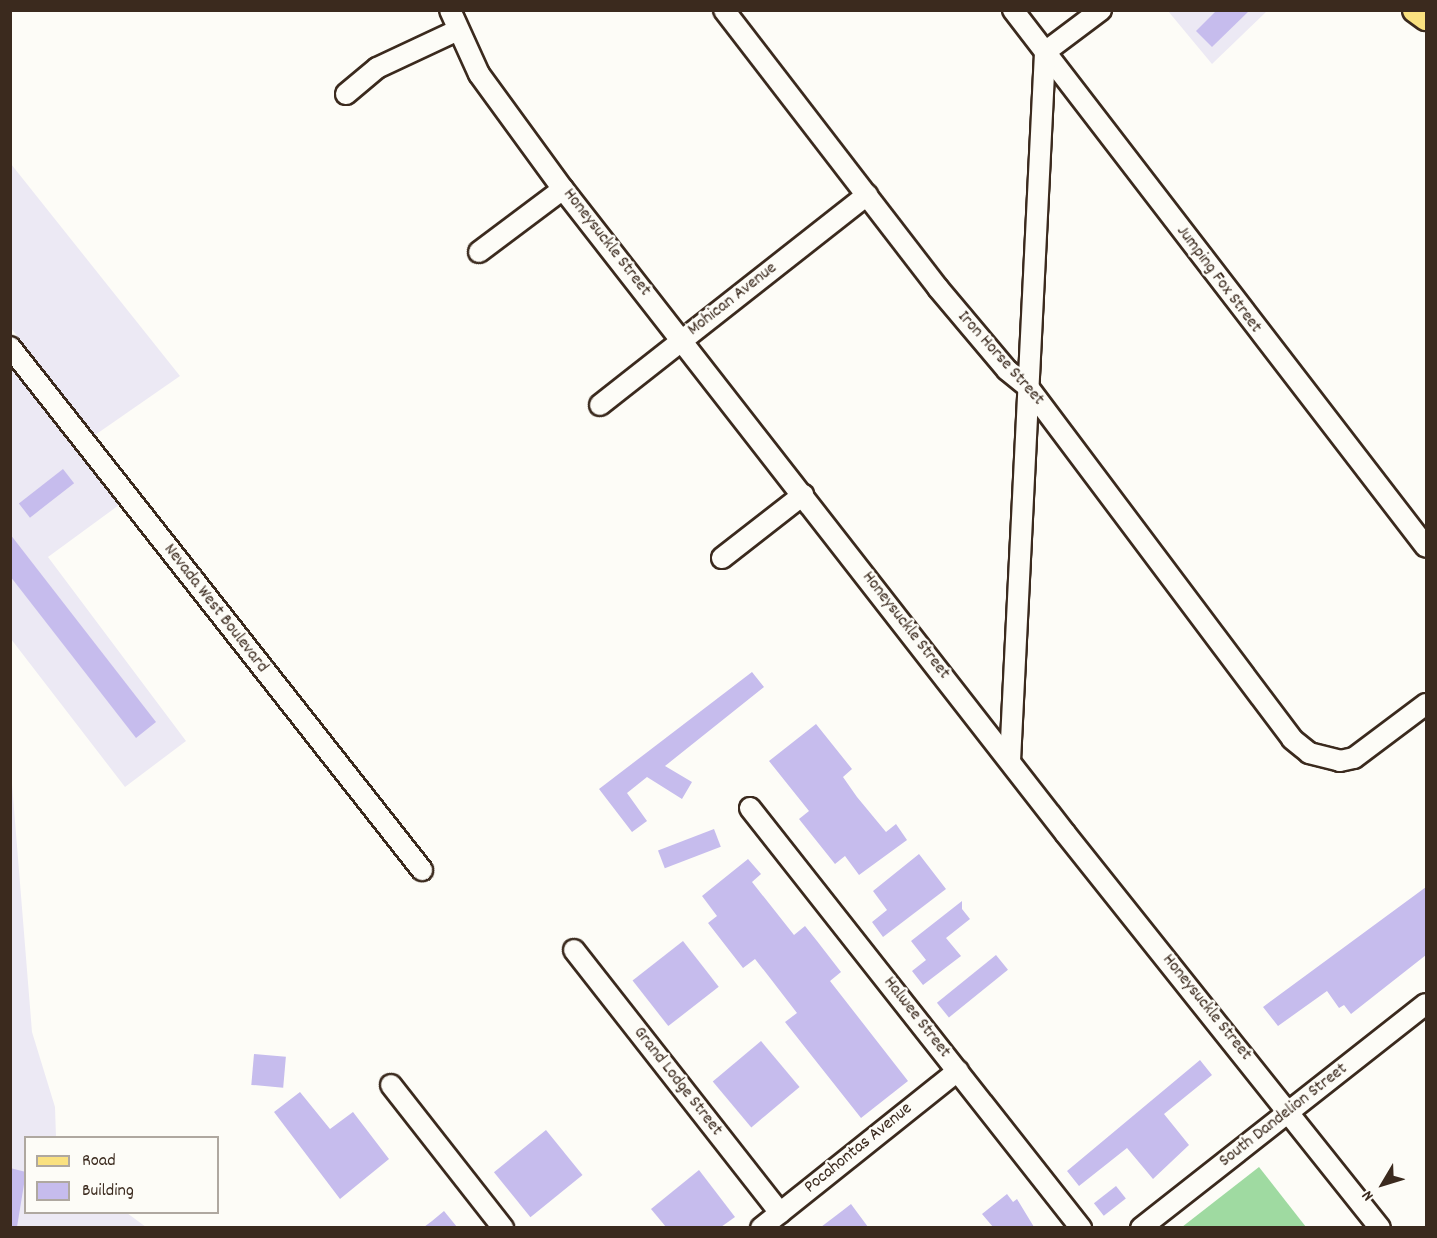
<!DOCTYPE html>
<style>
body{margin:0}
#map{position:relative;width:1437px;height:1238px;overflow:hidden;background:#fdfcf7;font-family:Dekko,sans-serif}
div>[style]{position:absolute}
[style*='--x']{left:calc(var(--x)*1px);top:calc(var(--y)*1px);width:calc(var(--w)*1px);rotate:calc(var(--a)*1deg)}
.built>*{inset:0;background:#ece9f4}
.green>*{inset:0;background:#9fdaa1}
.building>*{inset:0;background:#c6bced;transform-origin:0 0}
.roads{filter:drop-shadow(2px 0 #3b2a1e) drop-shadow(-2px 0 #3b2a1e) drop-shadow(0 2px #3b2a1e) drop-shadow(0 -2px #3b2a1e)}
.minor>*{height:20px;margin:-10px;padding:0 10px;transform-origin:10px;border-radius:10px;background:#fdfcf7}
.major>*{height:24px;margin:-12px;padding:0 12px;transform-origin:12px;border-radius:12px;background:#fae180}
span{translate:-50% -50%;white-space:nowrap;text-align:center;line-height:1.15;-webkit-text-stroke:4.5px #fdfcf7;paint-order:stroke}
.street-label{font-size:18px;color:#3b2a1e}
.frame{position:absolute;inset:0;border:12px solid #3b2a1e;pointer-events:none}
.legend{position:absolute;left:24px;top:1136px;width:195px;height:78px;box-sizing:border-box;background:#fdfcf7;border:2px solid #afa8a0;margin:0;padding:8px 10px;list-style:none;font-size:18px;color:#3b2a1e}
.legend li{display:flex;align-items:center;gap:12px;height:30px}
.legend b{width:30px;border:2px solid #afa8a0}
.north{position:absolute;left:1353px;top:1154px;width:60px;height:60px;-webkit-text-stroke:4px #fdfcf7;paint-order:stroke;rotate:232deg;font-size:16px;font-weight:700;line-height:24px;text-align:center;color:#3b2a1e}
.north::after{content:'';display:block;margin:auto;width:21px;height:27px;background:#3b2a1e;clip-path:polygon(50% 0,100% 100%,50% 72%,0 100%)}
</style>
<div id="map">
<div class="built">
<div style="clip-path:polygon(1168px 11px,1267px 11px,1212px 64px)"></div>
<div style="clip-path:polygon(11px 164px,180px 376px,95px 435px,11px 328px)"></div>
<div style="clip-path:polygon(10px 364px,119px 505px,48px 557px,186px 741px,125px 787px,11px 639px)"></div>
<div style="clip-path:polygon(10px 759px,32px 1032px,55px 1107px,56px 1137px,26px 1138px,26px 1212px,127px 1213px,146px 1227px,11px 1227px)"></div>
</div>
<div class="green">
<div style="clip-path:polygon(1259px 1167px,1306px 1227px,1182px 1227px)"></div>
</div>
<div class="building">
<div style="clip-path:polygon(1217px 10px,1250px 10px,1212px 47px,1196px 31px)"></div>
<div style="left:63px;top:469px;width:18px;height:56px;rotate:52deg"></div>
<div style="clip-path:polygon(10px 534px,156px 722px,136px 738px,10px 576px)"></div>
<div style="clip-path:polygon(752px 672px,764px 687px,665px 766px,692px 782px,682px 799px,647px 777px,627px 793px,647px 821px,632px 832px,599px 789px)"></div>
<div style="clip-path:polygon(816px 724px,852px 769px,843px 777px,857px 797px,886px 832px,896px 824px,907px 840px,859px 875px,845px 856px,835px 864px,799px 819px,809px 811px,769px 761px)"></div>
<div style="left:714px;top:829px;width:19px;height:60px;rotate:69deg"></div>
<div style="clip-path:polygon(919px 854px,946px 889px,883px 937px,872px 922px,887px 910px,873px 891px)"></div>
<div style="clip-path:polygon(748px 859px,761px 874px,752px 882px,794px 935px,805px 926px,817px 941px,841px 972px,830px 981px,908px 1081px,861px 1118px,785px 1022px,797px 1013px,770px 978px,755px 959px,743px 968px,708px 923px,717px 916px,702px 896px)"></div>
<div style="clip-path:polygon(1426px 887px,1426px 955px,1351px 1014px,1344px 1005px,1339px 1008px,1327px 991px,1278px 1026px,1263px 1007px)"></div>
<div style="clip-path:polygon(962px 901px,962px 909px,970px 919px,946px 938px,961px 956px,923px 985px,912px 971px,926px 960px,911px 941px)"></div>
<div style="left:683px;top:941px;width:58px;height:64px;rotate:52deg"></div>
<div style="left:996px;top:955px;width:19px;height:76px;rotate:51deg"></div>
<div style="left:761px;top:1041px;width:60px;height:63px;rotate:50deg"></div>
<div style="left:254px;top:1054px;width:32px;height:31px;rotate:5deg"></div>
<div style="clip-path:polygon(1200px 1060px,1212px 1075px,1164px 1114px,1189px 1145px,1153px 1179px,1127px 1148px,1079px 1186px,1067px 1171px)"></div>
<div style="clip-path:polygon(300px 1092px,330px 1129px,353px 1112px,389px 1159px,340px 1199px,274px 1112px)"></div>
<div style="left:546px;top:1130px;width:58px;height:67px;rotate:51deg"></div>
<div style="clip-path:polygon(10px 1168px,26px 1172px,17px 1227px,10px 1227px)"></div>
<div style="clip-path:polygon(699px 1170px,735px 1217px,721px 1227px,666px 1227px,651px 1209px)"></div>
<div style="left:1116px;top:1186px;width:16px;height:28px;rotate:52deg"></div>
<div style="clip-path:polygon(1007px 1194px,1013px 1202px,1017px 1199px,1034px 1227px,993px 1227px,982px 1214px)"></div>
<div style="clip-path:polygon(851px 1204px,868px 1227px,821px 1227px,842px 1211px)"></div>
<div style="clip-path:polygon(444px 1211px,457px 1227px,424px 1227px,432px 1221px)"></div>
</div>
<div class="roads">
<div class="minor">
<div style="--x:450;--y:10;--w:70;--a:65.6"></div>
<div style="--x:479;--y:74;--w:142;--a:53.9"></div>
<div style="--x:563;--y:189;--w:817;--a:52.06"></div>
<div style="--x:1065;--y:833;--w:505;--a:51.43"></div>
<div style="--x:724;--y:10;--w:351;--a:52.4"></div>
<div style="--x:938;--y:288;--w:107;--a:49.9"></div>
<div style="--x:1007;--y:370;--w:27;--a:39"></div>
<div style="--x:1028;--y:387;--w:440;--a:53.1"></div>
<div style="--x:1292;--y:739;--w:22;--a:39"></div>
<div style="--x:1309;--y:753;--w:32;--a:14"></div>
<div style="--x:1340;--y:761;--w:14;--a:-12"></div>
<div style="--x:1354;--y:758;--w:90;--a:-36.9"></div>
<div style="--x:1013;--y:10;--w:677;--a:52.44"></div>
<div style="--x:346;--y:94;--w:40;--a:-40"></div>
<div style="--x:377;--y:68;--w:89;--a:-25.1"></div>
<div style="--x:479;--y:252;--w:105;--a:-36.9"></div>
<div style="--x:10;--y:347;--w:666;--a:51.77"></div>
<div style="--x:600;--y:405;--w:340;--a:-38.2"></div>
<div style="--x:722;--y:558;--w:103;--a:-37.9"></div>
<div style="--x:1010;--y:761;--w:710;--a:-87.17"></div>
<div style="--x:1045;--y:52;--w:70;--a:-36.9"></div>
<div style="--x:750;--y:808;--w:535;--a:51.76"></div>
<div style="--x:574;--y:950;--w:334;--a:51.9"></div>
<div style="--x:391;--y:1085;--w:182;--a:51.9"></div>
<div style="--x:761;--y:1228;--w:252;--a:-38.6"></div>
<div style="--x:1141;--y:1228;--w:362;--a:-38.2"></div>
</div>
<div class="major">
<div style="--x:1415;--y:10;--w:14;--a:36"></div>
</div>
</div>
<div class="street-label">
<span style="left:606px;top:243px;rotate:52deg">Honeysuckle Street</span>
<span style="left:1218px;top:280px;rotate:53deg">Jumping Fox Street</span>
<span style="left:733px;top:300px;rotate:-38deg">Mohican Avenue</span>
<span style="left:1000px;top:359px;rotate:48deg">Iron Horse Street</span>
<span style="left:215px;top:609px;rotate:52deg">Nevada West Boulevard</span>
<span style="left:905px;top:626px;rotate:52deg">Honeysuckle Street</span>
<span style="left:1206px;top:1008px;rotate:51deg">Honeysuckle Street</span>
<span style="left:916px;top:1018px;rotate:52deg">Halwee Street</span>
<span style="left:677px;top:1082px;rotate:52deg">Grand Lodge Street</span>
<span style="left:1284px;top:1116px;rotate:-38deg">South Dandelion Street</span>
<span style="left:859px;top:1149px;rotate:-39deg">Pocahontas Avenue</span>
</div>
<div class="frame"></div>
<ul class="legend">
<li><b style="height:8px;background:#fae180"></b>Road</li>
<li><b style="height:16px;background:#c6bced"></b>Building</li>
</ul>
<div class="north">N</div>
</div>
